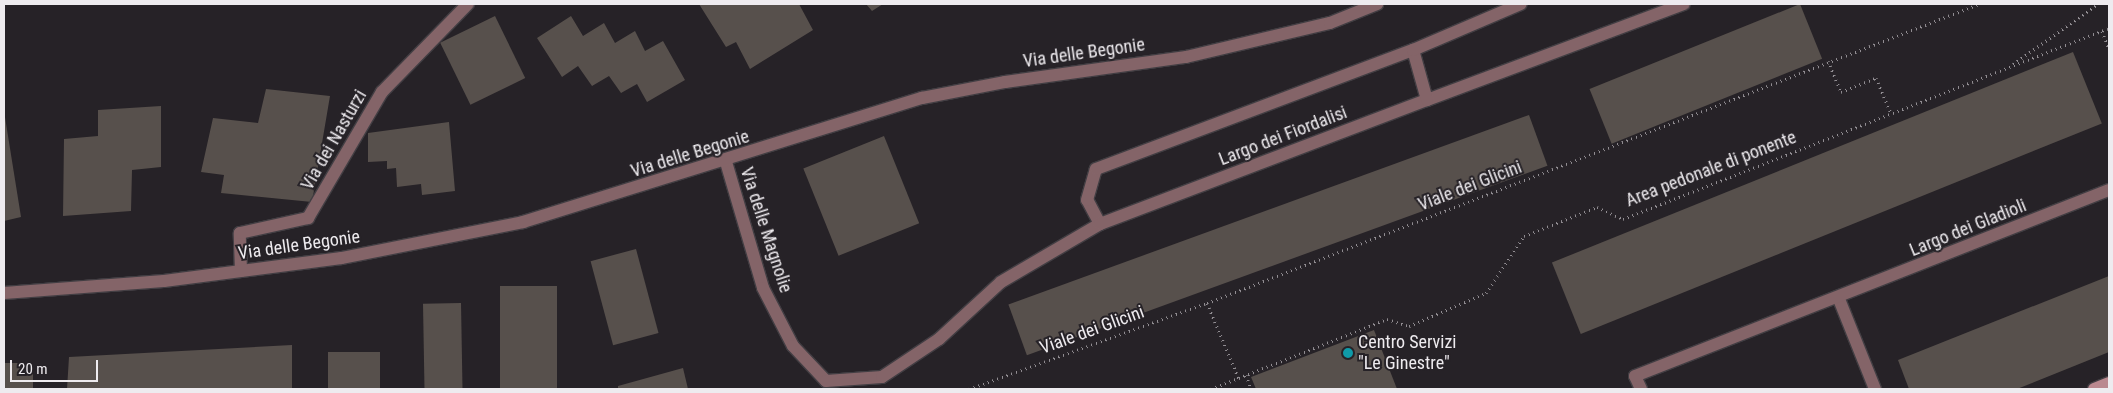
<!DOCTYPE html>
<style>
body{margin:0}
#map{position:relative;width:2113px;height:393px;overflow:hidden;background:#262227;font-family:"Roboto Condensed",sans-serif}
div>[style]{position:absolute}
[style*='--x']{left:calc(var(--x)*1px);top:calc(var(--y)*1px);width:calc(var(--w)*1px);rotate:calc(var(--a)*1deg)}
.building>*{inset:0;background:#57504c;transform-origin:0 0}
.path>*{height:3px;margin-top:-1.5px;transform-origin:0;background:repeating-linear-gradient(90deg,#918d92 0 1px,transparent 0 5px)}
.roads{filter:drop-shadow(1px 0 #423e43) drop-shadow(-1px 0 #423e43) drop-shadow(0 1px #423e43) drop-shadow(0 -1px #423e43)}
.service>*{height:12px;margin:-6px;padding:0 6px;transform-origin:6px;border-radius:6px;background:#846468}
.minor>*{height:12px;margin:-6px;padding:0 6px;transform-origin:6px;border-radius:6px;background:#846468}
.secondary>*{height:12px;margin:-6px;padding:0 6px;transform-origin:6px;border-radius:6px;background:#ba888f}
.dots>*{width:14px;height:14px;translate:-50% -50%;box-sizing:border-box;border:2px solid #262227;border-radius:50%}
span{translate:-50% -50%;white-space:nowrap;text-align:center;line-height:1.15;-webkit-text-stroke:4px #262227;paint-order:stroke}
.street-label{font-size:18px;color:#eeebef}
.poi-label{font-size:18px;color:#eeebef}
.left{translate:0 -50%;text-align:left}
.frame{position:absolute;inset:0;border:5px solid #eeebef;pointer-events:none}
.scale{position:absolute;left:10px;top:360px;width:88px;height:22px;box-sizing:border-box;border:2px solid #eeebef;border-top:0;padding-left:6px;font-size:15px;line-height:18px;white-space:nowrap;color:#eeebef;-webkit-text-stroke:4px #262227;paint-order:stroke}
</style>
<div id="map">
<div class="building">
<div style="clip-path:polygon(699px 4px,799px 4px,813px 30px,750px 69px,736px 42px,726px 47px)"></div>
<div style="clip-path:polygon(866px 4px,883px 4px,872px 11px)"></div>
<div style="left:1800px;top:4px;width:59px;height:227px;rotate:68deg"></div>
<div style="left:495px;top:16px;width:69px;height:61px;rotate:64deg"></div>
<div style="clip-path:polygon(571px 16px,583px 36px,604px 23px,615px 43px,635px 31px,645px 51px,663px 41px,685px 80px,647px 102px,637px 84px,621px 93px,609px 76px,592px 86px,578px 66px,562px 77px,537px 38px)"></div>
<div style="left:2073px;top:52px;width:77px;height:562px;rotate:68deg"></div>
<div style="clip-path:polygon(266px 89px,330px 96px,312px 202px,221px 193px,224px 175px,201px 172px,213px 118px,258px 123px)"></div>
<div style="clip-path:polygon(161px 106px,161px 167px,132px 170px,131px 211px,63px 216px,64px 139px,98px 136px,98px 110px)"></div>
<div style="clip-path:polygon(4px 111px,21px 217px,4px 221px)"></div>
<div style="left:1529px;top:115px;width:54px;height:554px;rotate:70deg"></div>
<div style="clip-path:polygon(449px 122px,455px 191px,422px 195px,421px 184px,397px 187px,396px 168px,387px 169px,387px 161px,368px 162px,368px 133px)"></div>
<div style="left:884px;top:136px;width:94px;height:87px;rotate:68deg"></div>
<div style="left:636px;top:249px;width:87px;height:47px;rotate:75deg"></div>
<div style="clip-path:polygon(2109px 276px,2109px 352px,2017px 389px,1909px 389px,1898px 360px)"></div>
<div style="left:557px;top:286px;width:103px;height:57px;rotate:90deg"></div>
<div style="left:461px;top:303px;width:86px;height:38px;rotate:89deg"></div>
<div style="clip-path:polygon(1374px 330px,1397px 389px,1256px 389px,1251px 377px)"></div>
<div style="clip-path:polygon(292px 345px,292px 389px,67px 389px,69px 357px)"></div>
<div style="left:380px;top:352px;width:37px;height:52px;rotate:90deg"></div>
<div style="left:4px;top:363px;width:29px;height:26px"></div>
<div style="clip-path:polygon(683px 368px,688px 389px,618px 389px,618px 386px)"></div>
</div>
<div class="path">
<div style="--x:2102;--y:31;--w:19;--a:69"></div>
<div style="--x:1828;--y:61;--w:34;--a:67"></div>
<div style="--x:1841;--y:92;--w:38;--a:-22"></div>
<div style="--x:1876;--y:78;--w:39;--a:67"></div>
<div style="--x:2013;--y:64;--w:104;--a:-35.2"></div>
<div style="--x:1207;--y:303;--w:82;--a:67.2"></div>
<div style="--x:1246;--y:375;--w:15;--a:70"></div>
<div style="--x:969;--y:389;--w:253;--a:-19.9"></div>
<div style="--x:1207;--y:303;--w:828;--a:-21.17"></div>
<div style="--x:1211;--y:389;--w:189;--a:-21.7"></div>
<div style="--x:1387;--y:319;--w:23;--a:18"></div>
<div style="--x:1409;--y:326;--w:84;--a:-23.2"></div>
<div style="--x:1486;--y:293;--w:69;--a:-56.3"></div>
<div style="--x:1524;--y:236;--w:79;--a:-21.7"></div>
<div style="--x:1597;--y:207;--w:29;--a:25"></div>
<div style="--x:1623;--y:219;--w:522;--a:-21.46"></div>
</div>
<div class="roads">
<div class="service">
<div style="--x:1427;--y:100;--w:274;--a:-20.5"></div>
<div style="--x:1100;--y:224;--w:27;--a:-118"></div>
<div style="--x:1087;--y:200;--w:32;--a:-74"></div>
<div style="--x:1096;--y:169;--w:339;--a:-20.6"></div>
<div style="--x:1839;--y:299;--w:97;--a:68.2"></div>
<div style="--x:1641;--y:389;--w:14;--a:-115"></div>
<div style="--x:1635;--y:376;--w:509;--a:-21.43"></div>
</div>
<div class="minor">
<div style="--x:726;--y:162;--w:131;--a:73.6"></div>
<div style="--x:763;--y:288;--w:65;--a:62.7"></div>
<div style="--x:793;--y:346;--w:48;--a:46.7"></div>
<div style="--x:826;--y:381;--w:56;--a:-4.1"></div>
<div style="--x:882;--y:377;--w:69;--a:-33.7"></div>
<div style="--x:939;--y:339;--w:84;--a:-42.6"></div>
<div style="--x:1001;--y:282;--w:115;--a:-30.4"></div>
<div style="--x:1100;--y:224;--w:350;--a:-20.8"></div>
<div style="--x:1427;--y:100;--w:52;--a:-105.6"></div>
<div style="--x:1413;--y:50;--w:117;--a:-23.1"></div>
<div style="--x:241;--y:271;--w:38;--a:-92"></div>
<div style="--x:240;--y:233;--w:70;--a:-12.4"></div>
<div style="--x:308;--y:218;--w:146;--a:-59.6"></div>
<div style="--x:382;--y:92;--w:123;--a:-45.7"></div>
<div style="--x:4;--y:293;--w:160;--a:-4.3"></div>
<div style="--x:164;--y:281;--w:179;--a:-7.4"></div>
<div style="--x:342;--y:258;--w:185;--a:-11.2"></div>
<div style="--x:523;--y:222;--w:418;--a:-17.3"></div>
<div style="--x:922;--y:98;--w:85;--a:-10.9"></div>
<div style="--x:1005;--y:82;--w:183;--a:-7.9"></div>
<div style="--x:1186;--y:57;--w:148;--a:-13.3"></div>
<div style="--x:1330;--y:23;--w:51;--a:-22"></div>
</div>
<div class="secondary">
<div style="--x:2094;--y:389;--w:16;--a:-22"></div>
</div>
</div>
<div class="dots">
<div style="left:1348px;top:353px;background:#0f9aa8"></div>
</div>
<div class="street-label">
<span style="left:1084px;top:53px;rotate:-8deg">Via delle Begonie</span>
<span style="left:1283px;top:136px;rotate:-21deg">Largo dei Fiordalisi</span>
<span style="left:334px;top:140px;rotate:-60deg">Via dei Nasturzi</span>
<span style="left:690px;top:154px;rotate:-17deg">Via delle Begonie</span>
<span style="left:1711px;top:169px;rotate:-21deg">Area pedonale di ponente</span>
<span style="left:1470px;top:186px;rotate:-21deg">Viale dei Glicini</span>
<span style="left:1968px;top:228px;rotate:-22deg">Largo dei Gladioli</span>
<span style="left:766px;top:230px;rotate:72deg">Via delle Magnolie</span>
<span style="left:299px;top:245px;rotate:-8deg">Via delle Begonie</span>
<span style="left:1092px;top:330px;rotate:-20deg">Viale dei Glicini</span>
</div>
<div class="poi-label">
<span class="left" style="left:1358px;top:353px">Centro Servizi<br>"Le Ginestre"</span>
</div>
<div class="frame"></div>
<div class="scale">20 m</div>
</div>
